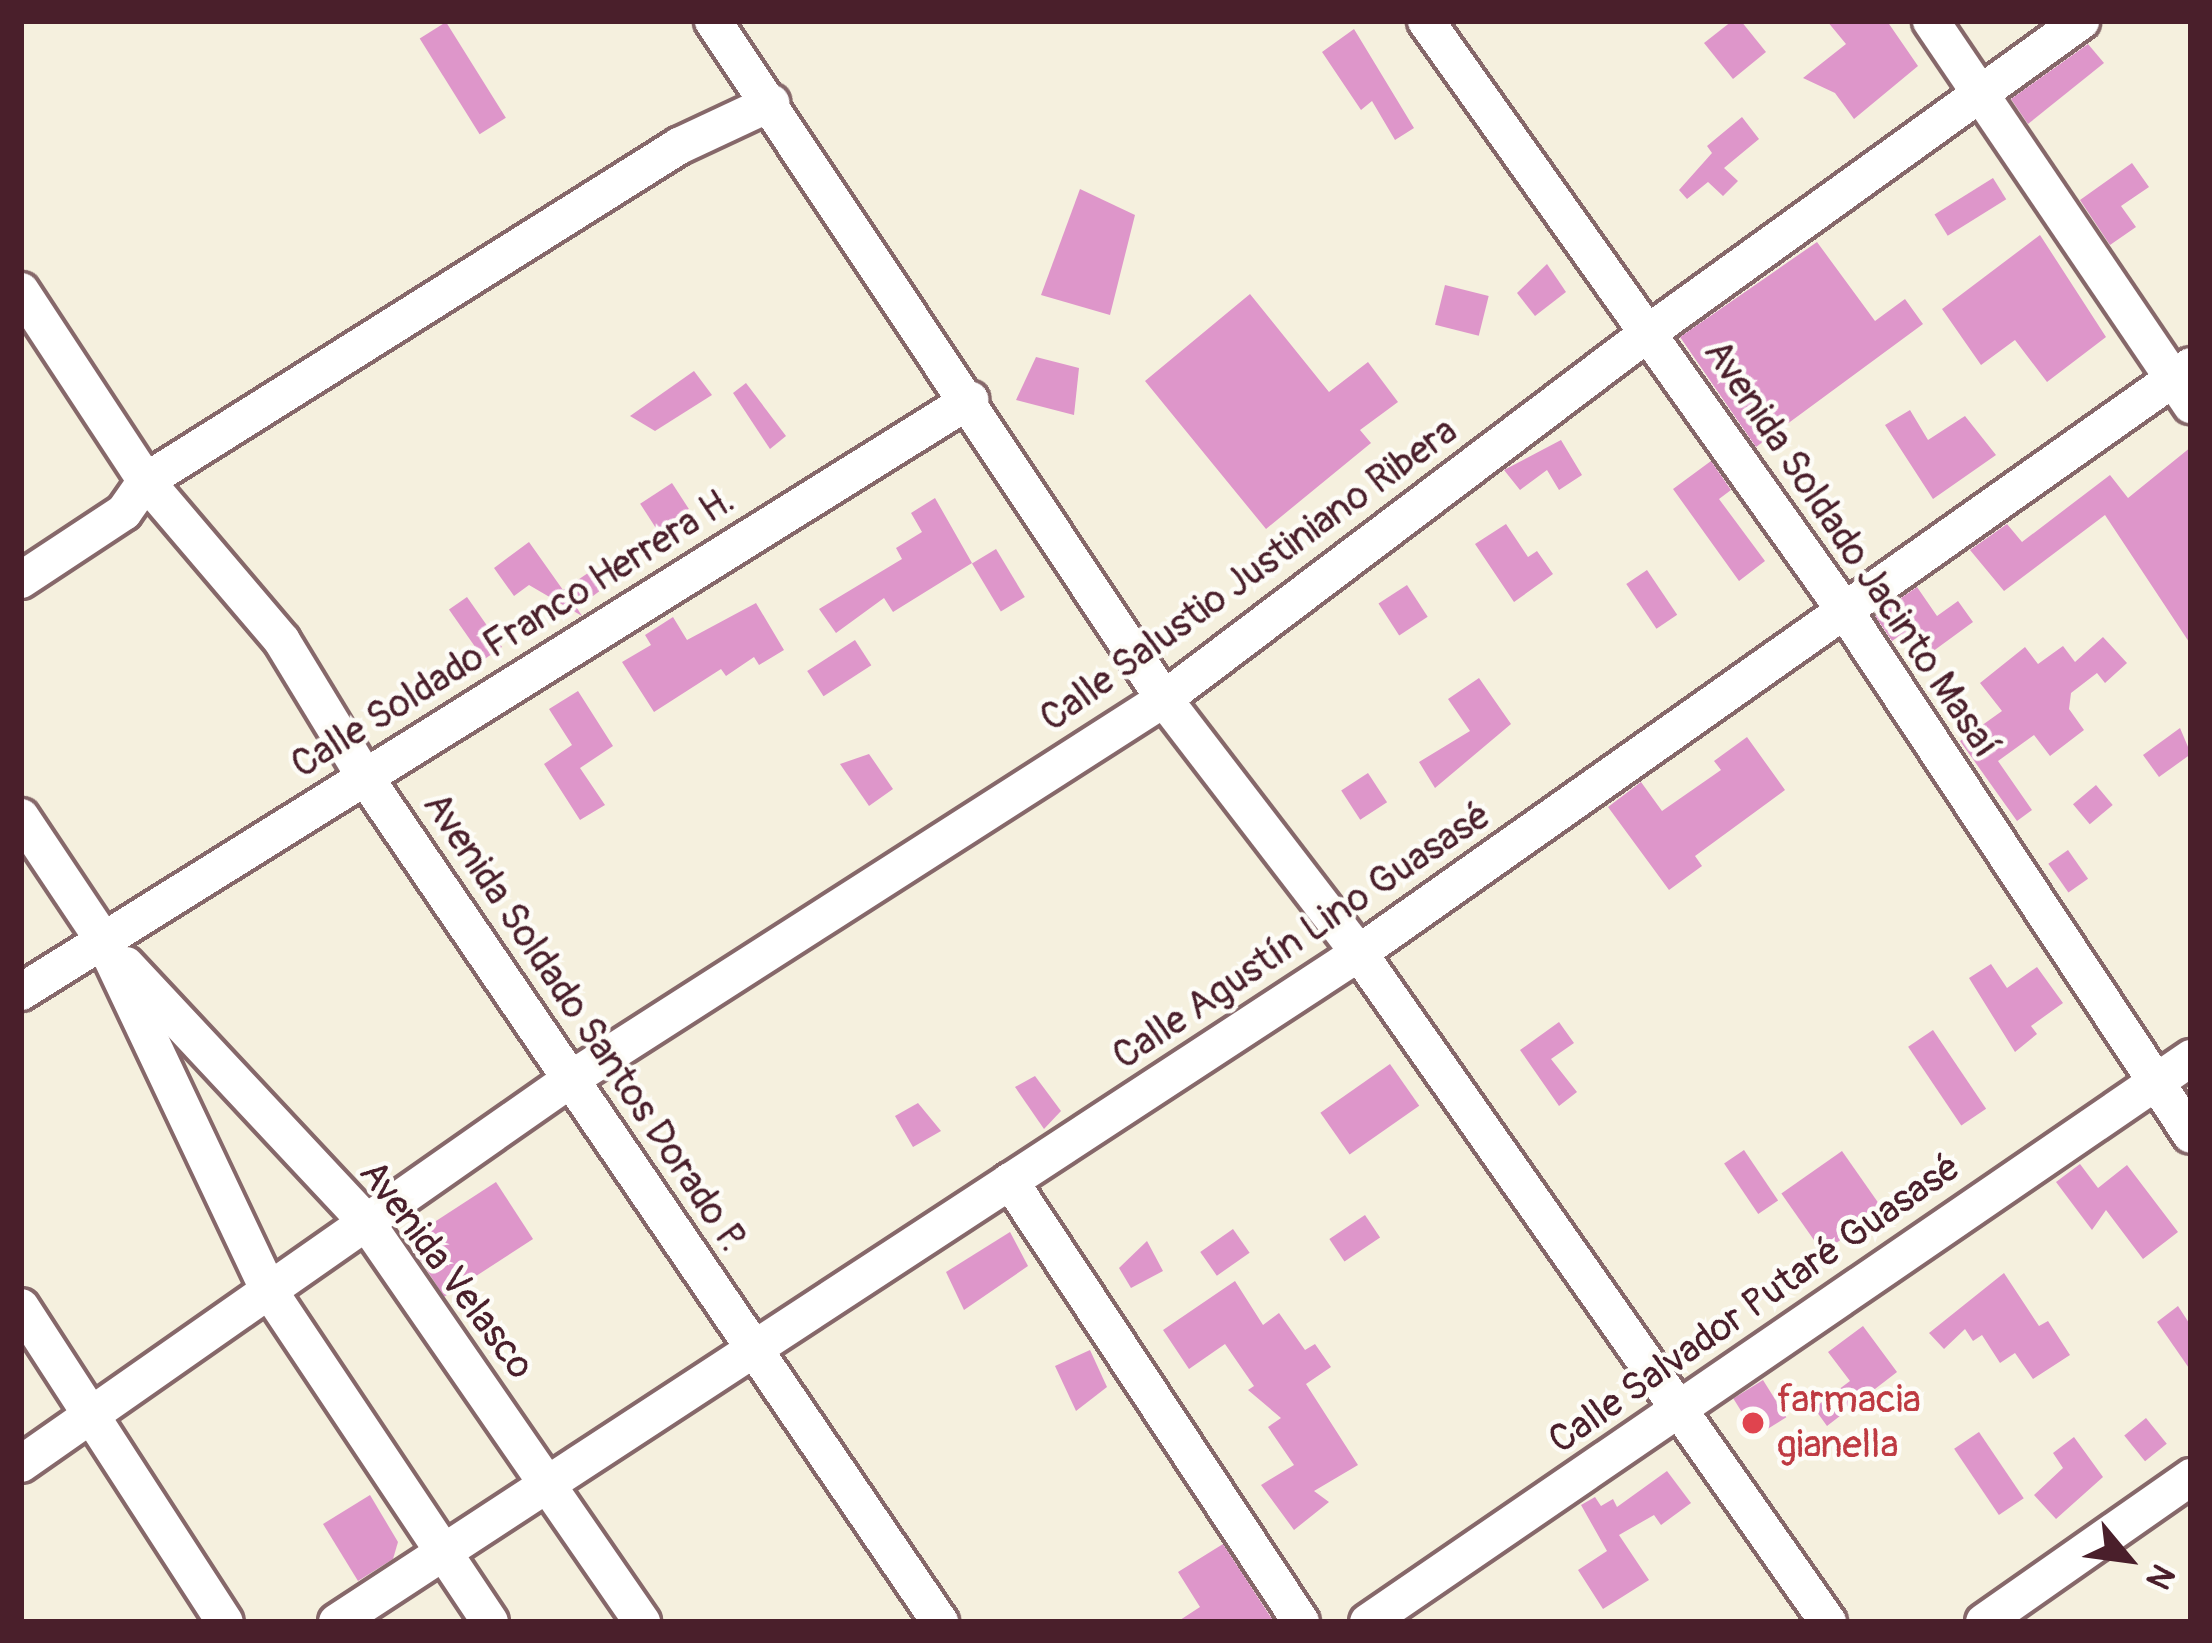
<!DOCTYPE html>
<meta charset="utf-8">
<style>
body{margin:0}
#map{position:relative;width:2212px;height:1643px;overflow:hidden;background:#f5f0de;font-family:Pangolin,sans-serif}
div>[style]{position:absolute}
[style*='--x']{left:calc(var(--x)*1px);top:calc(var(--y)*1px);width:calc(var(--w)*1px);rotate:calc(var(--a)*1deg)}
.building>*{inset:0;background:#de96ca;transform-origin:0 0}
.roads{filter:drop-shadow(3px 0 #86686a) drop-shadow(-3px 0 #86686a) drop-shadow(0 3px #86686a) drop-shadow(0 -3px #86686a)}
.minor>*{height:36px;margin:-18px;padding:0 18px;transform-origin:18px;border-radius:18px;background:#fff}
.dots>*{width:33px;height:33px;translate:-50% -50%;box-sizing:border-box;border:6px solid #fdfcf7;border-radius:50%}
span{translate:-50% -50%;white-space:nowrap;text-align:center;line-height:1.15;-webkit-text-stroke:9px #fdfcf7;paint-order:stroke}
.street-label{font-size:39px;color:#4a1f2b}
.health-label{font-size:39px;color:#be3a42}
.left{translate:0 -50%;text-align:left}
.frame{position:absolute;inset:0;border:24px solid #4a1f2b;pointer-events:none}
.north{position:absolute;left:2068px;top:1499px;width:120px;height:120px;-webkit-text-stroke:9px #fdfcf7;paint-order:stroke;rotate:119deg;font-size:33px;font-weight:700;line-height:48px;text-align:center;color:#4a1f2b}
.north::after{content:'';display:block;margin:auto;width:42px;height:54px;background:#4a1f2b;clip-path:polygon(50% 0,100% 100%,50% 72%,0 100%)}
</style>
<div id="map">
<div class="building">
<div style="clip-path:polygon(1732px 21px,1741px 21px,1766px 52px,1733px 79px,1704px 43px)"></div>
<div style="clip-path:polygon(1827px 21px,1887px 21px,1918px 66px,1854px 119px,1835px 93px,1803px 78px,1846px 44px)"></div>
<div style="left:446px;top:22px;width:113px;height:31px;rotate:58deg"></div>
<div style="clip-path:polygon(1354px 29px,1414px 128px,1395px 140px,1372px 101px,1361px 110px,1322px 52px)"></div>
<div style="clip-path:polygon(2088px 44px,2104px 63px,2028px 124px,2011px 99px)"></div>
<div style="clip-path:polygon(1742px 117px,1759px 139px,1724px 168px,1738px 181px,1723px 196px,1708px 182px,1687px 199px,1679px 190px,1712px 153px,1707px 146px)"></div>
<div style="clip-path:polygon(2132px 163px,2149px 187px,2121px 206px,2136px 227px,2110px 245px,2080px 200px)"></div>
<div style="left:1993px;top:178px;width:25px;height:69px;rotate:58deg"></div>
<div style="clip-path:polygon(1080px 189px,1135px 215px,1110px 315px,1041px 295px)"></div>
<div style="clip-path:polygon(2040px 235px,2106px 337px,2047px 382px,2015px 340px,1981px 365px,1942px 309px)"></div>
<div style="clip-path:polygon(1817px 242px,1875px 321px,1905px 299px,1923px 324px,1756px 447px,1680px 337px)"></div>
<div style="clip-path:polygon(1547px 264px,1566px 292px,1535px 316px,1517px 293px)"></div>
<div style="left:1445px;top:285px;width:45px;height:41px;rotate:14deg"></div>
<div style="clip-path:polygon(1250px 294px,1329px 392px,1368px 362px,1398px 402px,1360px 430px,1371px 443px,1266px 529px,1145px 381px)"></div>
<div style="clip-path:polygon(1036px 357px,1079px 368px,1074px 415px,1016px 400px)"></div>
<div style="clip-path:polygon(694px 371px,712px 395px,655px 431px,630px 416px)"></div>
<div style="clip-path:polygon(746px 383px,786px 436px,770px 449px,733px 393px)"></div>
<div style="clip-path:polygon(1910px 410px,1928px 440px,1965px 416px,1996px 455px,1933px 499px,1885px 425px)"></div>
<div style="clip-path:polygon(1561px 440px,1582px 475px,1559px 490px,1547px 470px,1520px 490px,1504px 470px)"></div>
<div style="clip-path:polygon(2191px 447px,2191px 645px,2105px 515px,2004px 591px,1970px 550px,2007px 524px,2022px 542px,2110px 475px,2128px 498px)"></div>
<div style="clip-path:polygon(1711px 461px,1731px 490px,1719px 499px,1765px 561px,1739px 581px,1673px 489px)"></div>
<div style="left:672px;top:483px;width:31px;height:38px;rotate:57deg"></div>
<div style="clip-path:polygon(935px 498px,972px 563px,893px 612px,884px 598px,836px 633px,819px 609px,902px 559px,896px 548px,922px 532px,911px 513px)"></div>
<div style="clip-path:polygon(1506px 524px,1528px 557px,1537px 551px,1553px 574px,1514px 602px,1475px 544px)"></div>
<div style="clip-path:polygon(529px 542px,563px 590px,588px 573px,605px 587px,577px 608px,582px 616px,529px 585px,514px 596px,494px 568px)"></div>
<div style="left:996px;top:549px;width:56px;height:28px;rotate:59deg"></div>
<div style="left:1647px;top:570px;width:54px;height:25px;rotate:56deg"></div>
<div style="left:1407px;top:585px;width:38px;height:34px;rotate:57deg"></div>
<div style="clip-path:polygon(1917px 587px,1937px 616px,1958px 601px,1973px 622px,1921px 660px,1902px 634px,1892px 641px,1875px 616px)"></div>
<div style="left:467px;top:597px;width:61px;height:22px;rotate:55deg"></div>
<div style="clip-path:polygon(756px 603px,784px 650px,759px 665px,754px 657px,726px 676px,721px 669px,654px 712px,622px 662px,651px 645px,645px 635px,673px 617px,687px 640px)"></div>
<div style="clip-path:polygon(2103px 637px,2127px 663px,2105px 683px,2097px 673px,2071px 693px,2069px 709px,2084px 730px,2050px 756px,2034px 735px,1998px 761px,2032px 810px,2017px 821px,1960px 741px,2002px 711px,1980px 683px,2025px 647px,2038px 664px,2063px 646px,2075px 662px)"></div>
<div style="left:855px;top:640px;width:30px;height:57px;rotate:57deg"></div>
<div style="clip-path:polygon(1479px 678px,1511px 724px,1435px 788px,1419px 762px,1470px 731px,1448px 699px)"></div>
<div style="clip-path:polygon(578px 691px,613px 746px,580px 768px,605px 805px,580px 820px,544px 764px,572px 745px,549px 709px)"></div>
<div style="clip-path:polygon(2180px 728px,2191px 754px,2159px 777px,2143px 755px)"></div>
<div style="clip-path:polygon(1747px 737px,1785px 790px,1695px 856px,1702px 866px,1669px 890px,1608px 807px,1641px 782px,1662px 811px,1721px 770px,1714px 761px)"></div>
<div style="clip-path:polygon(869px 754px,893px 789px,869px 806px,840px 764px)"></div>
<div style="left:1368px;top:773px;width:35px;height:32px;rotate:57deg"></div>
<div style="left:2096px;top:785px;width:26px;height:30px;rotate:50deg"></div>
<div style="left:2068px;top:850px;width:35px;height:24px;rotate:55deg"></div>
<div style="clip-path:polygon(1991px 964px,2007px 988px,2037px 967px,2063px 1003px,2031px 1026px,2037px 1034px,2015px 1052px,1969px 978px)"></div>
<div style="clip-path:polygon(1559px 1022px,1574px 1043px,1551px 1059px,1577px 1092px,1559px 1106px,1520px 1050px)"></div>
<div style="left:1933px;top:1030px;width:95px;height:30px;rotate:56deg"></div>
<div style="left:1390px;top:1064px;width:51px;height:85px;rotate:55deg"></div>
<div style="clip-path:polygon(1035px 1076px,1061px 1111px,1044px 1129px,1015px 1087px)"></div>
<div style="clip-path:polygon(918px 1103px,941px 1131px,913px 1147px,895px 1116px)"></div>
<div style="left:1744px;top:1150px;width:61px;height:24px;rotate:56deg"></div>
<div style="left:1842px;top:1151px;width:72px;height:74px;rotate:55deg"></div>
<div style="clip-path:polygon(2080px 1164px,2098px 1188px,2127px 1165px,2178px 1232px,2143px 1259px,2106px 1210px,2092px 1230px,2056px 1182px)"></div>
<div style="left:496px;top:1182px;width:68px;height:106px;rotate:57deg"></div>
<div style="left:1365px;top:1215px;width:27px;height:43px;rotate:56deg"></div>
<div style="left:1233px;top:1229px;width:29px;height:40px;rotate:55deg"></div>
<div style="clip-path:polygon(1010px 1232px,1028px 1266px,964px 1310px,946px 1272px)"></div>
<div style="clip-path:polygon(1147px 1241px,1163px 1271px,1131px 1288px,1119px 1268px)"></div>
<div style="clip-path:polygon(2004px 1273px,2039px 1326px,2048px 1321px,2070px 1355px,2033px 1379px,2015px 1353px,2000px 1363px,1982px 1335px,1973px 1341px,1965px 1329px,1944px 1349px,1929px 1333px)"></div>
<div style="clip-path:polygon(1235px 1281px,1263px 1325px,1279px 1313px,1305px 1350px,1315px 1344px,1331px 1367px,1306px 1384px,1358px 1465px,1314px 1491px,1329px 1502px,1294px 1530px,1261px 1485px,1294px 1465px,1268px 1427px,1281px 1418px,1248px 1390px,1254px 1386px,1225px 1344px,1189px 1369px,1163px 1330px)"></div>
<div style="clip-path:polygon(2178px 1306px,2191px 1326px,2191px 1371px,2157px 1322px)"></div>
<div style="clip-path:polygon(1863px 1326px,1897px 1372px,1827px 1426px,1814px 1408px,1850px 1381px,1828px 1352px)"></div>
<div style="clip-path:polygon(1090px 1350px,1107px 1387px,1076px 1411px,1055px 1366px)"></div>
<div style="left:1763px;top:1380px;width:44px;height:35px;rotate:58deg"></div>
<div style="left:2146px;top:1418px;width:33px;height:28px;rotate:51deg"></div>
<div style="left:1979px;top:1432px;width:80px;height:30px;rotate:56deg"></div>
<div style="clip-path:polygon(2074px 1437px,2103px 1477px,2056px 1519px,2034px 1495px,2063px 1468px,2053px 1453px)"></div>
<div style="clip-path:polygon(1667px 1471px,1691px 1503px,1661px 1525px,1654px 1515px,1619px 1535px,1649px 1580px,1603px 1609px,1578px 1570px,1607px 1551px,1581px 1505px,1595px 1497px,1601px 1506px,1613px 1499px,1617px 1507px)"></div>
<div style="clip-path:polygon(370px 1495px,398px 1542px,393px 1559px,358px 1581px,323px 1524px)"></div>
<div style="clip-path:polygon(1223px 1544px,1274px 1622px,1177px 1622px,1200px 1607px,1178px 1572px)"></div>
</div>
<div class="roads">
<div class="minor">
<div style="--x:713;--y:21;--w:814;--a:56.37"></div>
<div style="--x:1164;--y:699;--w:320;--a:52.5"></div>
<div style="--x:1359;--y:953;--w:817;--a:54.97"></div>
<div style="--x:1426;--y:21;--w:727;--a:54.63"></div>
<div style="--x:1847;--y:614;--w:624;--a:56.56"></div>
<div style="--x:1931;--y:21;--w:464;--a:55.9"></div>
<div style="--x:21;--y:291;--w:227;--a:56.7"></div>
<div style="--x:146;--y:481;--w:210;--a:49.6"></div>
<div style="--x:282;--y:641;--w:156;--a:58.7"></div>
<div style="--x:363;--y:774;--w:1026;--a:55.77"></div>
<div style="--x:21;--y:580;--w:123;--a:-33.4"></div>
<div style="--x:124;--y:512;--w:38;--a:-55"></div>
<div style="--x:146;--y:481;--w:630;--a:-32.15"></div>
<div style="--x:679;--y:146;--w:102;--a:-25.1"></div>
<div style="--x:21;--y:817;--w:148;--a:56.3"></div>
<div style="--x:103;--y:940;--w:386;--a:64.7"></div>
<div style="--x:268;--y:1289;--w:400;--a:56.3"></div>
<div style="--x:126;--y:965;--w:348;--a:46.9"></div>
<div style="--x:364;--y:1219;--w:490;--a:55.4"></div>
<div style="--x:21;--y:992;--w:1119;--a:-31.96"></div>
<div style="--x:1010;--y:1181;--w:528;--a:56.58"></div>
<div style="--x:21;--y:1307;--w:375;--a:57.1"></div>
<div style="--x:21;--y:1464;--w:671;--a:-34.99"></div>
<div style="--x:571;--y:1079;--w:704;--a:-32.65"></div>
<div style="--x:1164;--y:699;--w:612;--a:-37.09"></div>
<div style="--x:1652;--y:330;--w:529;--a:-35.76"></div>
<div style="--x:337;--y:1622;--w:1221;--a:-33.21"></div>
<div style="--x:1359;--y:953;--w:1018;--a:-35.2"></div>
<div style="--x:1368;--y:1622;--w:998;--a:-34.42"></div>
<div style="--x:1984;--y:1622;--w:253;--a:-35"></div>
</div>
</div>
<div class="dots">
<div style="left:1753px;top:1423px;background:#e0444e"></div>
</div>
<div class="street-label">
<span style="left:1851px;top:549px;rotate:56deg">Avenida Soldado Jacinto Masaí</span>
<span style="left:1249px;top:575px;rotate:-36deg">Calle Salustio Justiniano Ribera</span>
<span style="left:513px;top:633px;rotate:-32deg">Calle Soldado Franco Herrera H.</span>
<span style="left:1302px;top:936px;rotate:-34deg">Calle Agustín Lino Guasasé</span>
<span style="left:584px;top:1022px;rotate:56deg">Avenida Soldado Santos Dorado P.</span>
<span style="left:446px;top:1270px;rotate:53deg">Avenida Velasco</span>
<span style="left:1755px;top:1304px;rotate:-35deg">Calle Salvador Putaré Guasasé</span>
</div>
<div class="health-label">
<span class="left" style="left:1777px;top:1423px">farmacia<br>gianella</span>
</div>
<div class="frame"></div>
<div class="north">N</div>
</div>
